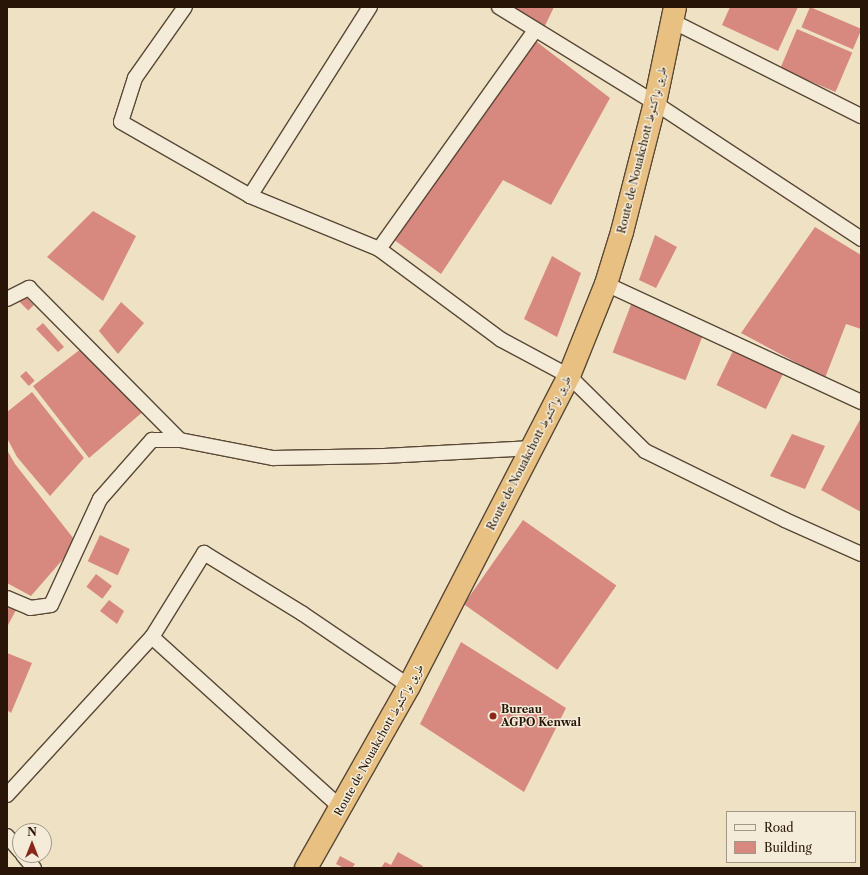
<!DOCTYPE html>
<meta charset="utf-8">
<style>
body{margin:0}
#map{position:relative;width:868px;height:875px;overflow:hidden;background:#eee1c4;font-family:"Libre Caslon Text",Amiri,serif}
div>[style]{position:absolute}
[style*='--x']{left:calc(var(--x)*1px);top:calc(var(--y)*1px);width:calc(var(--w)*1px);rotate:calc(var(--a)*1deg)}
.building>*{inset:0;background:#d78980;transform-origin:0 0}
.roads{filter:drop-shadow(1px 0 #5a4836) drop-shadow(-1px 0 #5a4836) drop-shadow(0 1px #5a4836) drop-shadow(0 -1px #5a4836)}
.minor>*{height:14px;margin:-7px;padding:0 7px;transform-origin:7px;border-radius:7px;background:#f4ecd9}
.trunk>*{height:22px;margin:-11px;padding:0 11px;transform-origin:11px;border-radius:11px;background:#e7c082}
.dots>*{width:11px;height:11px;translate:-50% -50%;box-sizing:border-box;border:2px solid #f4ecd9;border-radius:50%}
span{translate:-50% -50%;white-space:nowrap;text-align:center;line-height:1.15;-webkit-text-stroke:3px #f4ecd9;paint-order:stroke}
.street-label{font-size:11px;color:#281507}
.poi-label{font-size:11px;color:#281507;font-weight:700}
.left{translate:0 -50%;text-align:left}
.frame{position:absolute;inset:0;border:8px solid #281507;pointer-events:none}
.legend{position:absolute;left:726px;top:811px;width:130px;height:52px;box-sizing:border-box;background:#f4ecd9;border:1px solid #a29685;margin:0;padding:5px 7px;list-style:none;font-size:12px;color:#281507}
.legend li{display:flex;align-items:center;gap:8px;height:20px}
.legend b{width:20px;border:1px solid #a29685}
.north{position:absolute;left:12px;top:823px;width:40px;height:40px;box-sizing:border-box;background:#f4ecd9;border:1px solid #a29685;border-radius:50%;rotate:0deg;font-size:11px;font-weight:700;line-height:16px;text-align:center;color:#281507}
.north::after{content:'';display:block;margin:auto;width:14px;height:18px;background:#8f2418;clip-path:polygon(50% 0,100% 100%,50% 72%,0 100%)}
</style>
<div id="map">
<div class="building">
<div style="clip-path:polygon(507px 7px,554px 7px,543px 30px)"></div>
<div style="clip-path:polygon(730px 7px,798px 7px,778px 51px,722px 25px)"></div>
<div style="left:810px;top:7px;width:56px;height:22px;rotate:23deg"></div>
<div style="left:797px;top:29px;width:60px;height:43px;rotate:23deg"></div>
<div style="clip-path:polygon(533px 39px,610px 98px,551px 205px,503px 180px,441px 274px,393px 239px)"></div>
<div style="clip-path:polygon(93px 211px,136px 236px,103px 301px,47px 257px)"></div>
<div style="clip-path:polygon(815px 227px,861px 255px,861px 329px,846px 324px,825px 378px,741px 333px)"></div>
<div style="clip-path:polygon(655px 235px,677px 247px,656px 288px,639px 280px)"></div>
<div style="clip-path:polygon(552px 256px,581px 273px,557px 337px,524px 319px)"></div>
<div style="left:24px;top:295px;width:14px;height:8px;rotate:45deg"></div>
<div style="clip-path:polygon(121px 302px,144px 323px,118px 354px,99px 331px)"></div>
<div style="left:632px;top:302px;width:78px;height:54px;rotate:21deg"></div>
<div style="clip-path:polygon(43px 323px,64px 347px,58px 352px,36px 329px)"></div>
<div style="clip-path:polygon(82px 348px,145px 410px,89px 458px,33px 386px)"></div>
<div style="left:734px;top:349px;width:55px;height:40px;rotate:26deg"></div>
<div style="left:26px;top:371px;width:13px;height:8px;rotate:48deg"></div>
<div style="clip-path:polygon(32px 392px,84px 458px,50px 496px,17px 457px,7px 438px,7px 412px)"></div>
<div style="clip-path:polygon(861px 418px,861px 512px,821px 490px)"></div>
<div style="clip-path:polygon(792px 434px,825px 446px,805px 489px,770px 476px)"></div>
<div style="clip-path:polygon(7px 450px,15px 464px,77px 543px,31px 596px,7px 583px)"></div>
<div style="left:523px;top:520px;width:114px;height:103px;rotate:35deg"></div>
<div style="left:100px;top:535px;width:33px;height:29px;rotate:25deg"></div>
<div style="left:96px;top:574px;width:20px;height:16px;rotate:37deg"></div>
<div style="clip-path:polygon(109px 600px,124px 611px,117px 624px,100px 611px)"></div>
<div style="clip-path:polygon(9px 607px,16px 610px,7px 627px,7px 611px)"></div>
<div style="clip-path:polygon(461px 642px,566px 708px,524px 792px,420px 724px)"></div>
<div style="clip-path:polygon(7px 653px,32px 663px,11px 713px,7px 710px)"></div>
<div style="clip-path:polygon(398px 852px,423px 866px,422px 868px,381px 868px,385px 862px,391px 865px)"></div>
<div style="clip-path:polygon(340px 856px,355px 864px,352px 868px,344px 868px,336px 864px)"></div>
</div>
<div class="roads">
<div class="minor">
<div style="--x:185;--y:7;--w:87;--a:125.2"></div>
<div style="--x:135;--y:78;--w:46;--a:107.7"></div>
<div style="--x:121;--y:122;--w:149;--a:29.8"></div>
<div style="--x:250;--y:196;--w:139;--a:22.3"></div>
<div style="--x:379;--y:249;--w:151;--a:36.6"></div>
<div style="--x:500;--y:339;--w:78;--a:28.2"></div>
<div style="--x:569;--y:376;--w:107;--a:44.6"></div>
<div style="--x:645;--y:451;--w:156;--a:26.2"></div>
<div style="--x:785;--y:520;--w:83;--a:24.1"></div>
<div style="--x:499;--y:7;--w:183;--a:31.6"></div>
<div style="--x:655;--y:103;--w:247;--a:33.4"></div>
<div style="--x:672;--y:21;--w:212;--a:26.7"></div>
<div style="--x:250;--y:196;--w:224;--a:-57.6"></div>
<div style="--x:379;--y:249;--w:269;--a:-54.5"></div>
<div style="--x:606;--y:284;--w:281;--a:24.8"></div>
<div style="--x:7;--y:299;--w:25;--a:-27"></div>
<div style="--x:29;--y:288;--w:214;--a:45.2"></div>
<div style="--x:7;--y:598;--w:25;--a:23"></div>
<div style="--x:30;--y:608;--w:21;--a:-8"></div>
<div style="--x:51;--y:605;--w:117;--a:-65.2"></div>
<div style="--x:100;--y:499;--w:79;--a:-48.6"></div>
<div style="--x:152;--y:440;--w:28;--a:0"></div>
<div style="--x:180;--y:440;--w:95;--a:11"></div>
<div style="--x:273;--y:458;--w:111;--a:-1"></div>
<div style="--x:384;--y:456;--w:149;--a:-3.1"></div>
<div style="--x:152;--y:637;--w:99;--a:-58.2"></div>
<div style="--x:204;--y:553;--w:116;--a:31.6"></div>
<div style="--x:303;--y:614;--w:128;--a:34.2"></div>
<div style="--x:7;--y:795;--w:214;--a:-47.5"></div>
<div style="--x:152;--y:637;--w:255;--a:42.1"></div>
<div style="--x:7;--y:836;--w:20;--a:49"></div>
<div style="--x:23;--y:855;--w:17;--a:50"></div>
</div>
<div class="trunk">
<div style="--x:306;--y:868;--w:209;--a:-60.5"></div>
<div style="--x:409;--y:686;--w:349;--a:-62.7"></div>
<div style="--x:569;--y:376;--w:99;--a:-68.1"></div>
<div style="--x:606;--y:284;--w:54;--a:-72.9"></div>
<div style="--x:622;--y:232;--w:133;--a:-75.7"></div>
<div style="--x:655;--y:103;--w:98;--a:-78.2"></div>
</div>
</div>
<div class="dots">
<div style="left:493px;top:716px;background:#8f2418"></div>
</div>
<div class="street-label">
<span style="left:642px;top:150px;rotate:-76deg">Route de Nouakchott طريق نواكشوط</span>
<span style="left:529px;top:453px;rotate:-63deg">Route de Nouakchott طريق نواكشوط</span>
<span style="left:379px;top:740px;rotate:-61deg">Route de Nouakchott طريق نواكشوط</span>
</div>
<div class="poi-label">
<span class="left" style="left:501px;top:716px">Bureau<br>AGPO Kenwal</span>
</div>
<div class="frame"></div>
<ul class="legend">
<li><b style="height:5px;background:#f4ecd9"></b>Road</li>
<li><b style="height:11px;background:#d78980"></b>Building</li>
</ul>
<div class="north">N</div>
</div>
